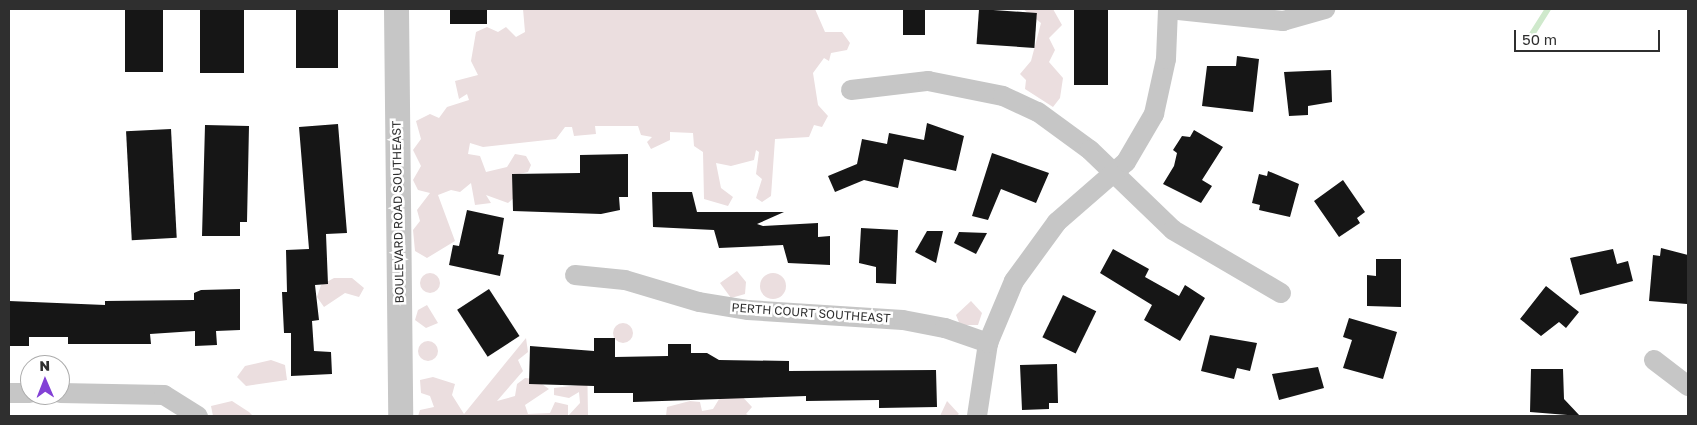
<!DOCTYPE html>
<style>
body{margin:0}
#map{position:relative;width:1697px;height:425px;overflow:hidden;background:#fff;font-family:"Golos Text",sans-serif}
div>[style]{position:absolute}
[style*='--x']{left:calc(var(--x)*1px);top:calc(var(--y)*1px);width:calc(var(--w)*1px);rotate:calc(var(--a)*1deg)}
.green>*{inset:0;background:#ebdedf}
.round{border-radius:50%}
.stream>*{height:5.5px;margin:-2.75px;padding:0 2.75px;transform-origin:2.75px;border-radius:2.75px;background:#cfe9cc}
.building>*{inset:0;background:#161616;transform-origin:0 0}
.minor>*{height:20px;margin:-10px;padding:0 10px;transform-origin:10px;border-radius:10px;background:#c6c6c6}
.tertiary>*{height:25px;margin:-12.5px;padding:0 12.5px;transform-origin:12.5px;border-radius:12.5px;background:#c6c6c6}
span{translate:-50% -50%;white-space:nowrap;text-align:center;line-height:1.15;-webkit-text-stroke:5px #fff;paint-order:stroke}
.street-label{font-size:12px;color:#2f2f2f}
.frame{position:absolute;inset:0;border:10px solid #2f2f2f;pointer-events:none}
.north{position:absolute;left:20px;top:355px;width:50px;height:50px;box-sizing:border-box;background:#fff;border:1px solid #acacac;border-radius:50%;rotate:359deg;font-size:14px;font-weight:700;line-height:20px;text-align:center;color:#2f2f2f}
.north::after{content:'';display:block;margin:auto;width:18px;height:22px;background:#8341d6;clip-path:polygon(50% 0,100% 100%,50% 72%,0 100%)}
.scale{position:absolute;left:1514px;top:30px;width:146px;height:22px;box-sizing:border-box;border:2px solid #2f2f2f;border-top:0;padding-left:6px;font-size:15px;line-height:18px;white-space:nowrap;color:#2f2f2f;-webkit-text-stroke:4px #fff;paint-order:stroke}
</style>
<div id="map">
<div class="green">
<div style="clip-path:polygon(523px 9px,815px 9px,825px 32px,842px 32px,850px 43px,847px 50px,831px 53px,829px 61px,824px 58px,813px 73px,818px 105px,828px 116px,822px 127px,814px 125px,809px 137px,775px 139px,771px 196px,762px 202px,756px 198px,762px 179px,756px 174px,759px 152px,756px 150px,754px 160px,731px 166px,716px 163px,721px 188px,733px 197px,728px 206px,704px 199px,703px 152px,694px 146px,693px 133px,670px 132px,670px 140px,651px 149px,647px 142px,652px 137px,641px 135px,638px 126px,595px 126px,596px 134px,574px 136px,572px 127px,565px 127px,556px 139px,483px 147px,470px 143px,468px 154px,480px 156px,486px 172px,507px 167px,515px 154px,526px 156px,531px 165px,528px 172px,515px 175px,515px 197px,508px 203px,486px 195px,491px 203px,475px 205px,471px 183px,460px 192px,451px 190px,438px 195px,455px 241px,427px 258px,415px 251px,413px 230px,420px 221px,417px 210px,430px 193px,418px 190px,413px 180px,421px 166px,413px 150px,421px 139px,416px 121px,430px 114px,439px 118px,447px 107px,469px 100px,467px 94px,459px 99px,455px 81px,478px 75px,471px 61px,476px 32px,487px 27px,498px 32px,506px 27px,516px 37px,525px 32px)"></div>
<div style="clip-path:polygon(1023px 9px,1053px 9px,1062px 25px,1049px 38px,1055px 50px,1049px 62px,1063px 78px,1060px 98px,1053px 107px,1025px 89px,1026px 80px,1020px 74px,1031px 61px,1041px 23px)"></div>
<div style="clip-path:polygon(737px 271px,746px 282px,745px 294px,731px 298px,720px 283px)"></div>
<div class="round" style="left:760px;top:273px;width:26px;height:26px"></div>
<div class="round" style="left:420px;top:273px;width:20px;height:20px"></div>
<div style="clip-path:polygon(334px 278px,352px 278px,364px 288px,359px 297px,345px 293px,324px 307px,317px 297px,321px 285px)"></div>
<div style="clip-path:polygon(971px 301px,982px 313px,978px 325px,960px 325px,956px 315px)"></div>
<div style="clip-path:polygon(427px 305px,438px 323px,426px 328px,415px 320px,418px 310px)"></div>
<div class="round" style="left:613px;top:323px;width:20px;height:20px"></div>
<div style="clip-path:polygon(526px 338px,528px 352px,518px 360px,523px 371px,497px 401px,515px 396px,517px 384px,525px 378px,535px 379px,549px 389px,525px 405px,528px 414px,550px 413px,555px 402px,568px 405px,568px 416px,580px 403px,579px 392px,569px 398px,554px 395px,554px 388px,579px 385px,587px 355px,588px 416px,418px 416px,420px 410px,434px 407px,430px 396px,421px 393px,420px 380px,433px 377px,455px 384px,452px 395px,464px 414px)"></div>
<div class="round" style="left:418px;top:341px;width:20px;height:20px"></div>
<div style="clip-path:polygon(271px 360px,285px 365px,287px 380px,246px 386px,237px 377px,245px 366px)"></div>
<div style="clip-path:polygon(724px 391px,738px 392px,752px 407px,746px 414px,750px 416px,666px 416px,667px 407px,690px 401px,700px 402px,702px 411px,713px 409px)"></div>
<div style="clip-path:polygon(232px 401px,249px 412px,253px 416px,213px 416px,211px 406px)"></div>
<div style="clip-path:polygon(947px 401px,959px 414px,956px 416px,940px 416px)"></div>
</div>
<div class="stream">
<div style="--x:1526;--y:44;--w:41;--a:-57.8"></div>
</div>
<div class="building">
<div style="left:125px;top:9px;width:38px;height:63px"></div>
<div style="left:200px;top:9px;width:44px;height:64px"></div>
<div style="left:296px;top:9px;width:42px;height:59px"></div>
<div style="left:450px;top:9px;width:37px;height:15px"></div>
<div style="left:903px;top:9px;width:22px;height:26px"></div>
<div style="left:979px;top:9px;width:58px;height:35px;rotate:4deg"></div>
<div style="left:1074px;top:9px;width:34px;height:76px"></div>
<div style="clip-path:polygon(1237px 56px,1259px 59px,1253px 112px,1202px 106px,1207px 66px,1236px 66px)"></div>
<div style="clip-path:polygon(1331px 70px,1332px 102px,1308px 106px,1308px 115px,1289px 116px,1284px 72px)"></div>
<div style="clip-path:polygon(927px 123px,964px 136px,956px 171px,904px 159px,898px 188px,864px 180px,835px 192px,828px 176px,857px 164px,862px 139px,887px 144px,889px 133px,924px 140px)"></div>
<div style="clip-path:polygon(338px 124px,347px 233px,326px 234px,328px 284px,315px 285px,319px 320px,312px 321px,314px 351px,331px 352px,332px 374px,291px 376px,291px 333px,284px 333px,282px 292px,287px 292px,286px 250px,309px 249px,299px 127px)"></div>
<div style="clip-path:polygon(205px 125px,249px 126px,247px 222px,240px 222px,240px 236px,202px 236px)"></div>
<div style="left:171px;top:129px;width:109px;height:45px;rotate:87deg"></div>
<div style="clip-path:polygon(1194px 130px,1223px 147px,1202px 180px,1212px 186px,1201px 203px,1163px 184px,1174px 166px,1177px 153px,1173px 150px,1182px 136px,1190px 137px)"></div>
<div style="clip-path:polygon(992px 153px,1049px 173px,1036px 203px,1001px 189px,988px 220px,972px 216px)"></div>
<div style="clip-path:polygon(628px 154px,628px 197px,619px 197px,620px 210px,601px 214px,513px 211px,512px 174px,580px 173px,580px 155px)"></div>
<div style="clip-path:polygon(1268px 171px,1299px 184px,1290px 217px,1259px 210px,1260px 205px,1252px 203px,1259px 174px,1267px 176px)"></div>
<div style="clip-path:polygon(1343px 180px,1365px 212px,1357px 218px,1360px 223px,1339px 237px,1314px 201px)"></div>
<div style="clip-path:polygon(652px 192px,692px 192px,697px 212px,784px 212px,757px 224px,763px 226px,818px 223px,818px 237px,830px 236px,830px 265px,788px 263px,783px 245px,719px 248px,714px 230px,653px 227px)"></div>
<div style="clip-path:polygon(467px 210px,504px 218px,498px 254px,504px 255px,500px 276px,449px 265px,453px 245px,459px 246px)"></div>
<div style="clip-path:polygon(861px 228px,898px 230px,896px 284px,876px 283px,876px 267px,859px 263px)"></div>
<div style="clip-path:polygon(927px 231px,943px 231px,936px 263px,915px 252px)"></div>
<div style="clip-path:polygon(959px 232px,987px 233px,976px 254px,954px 243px)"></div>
<div style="clip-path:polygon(1661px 248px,1688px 255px,1687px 304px,1649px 301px,1653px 255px,1660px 256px)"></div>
<div style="clip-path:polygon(1113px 249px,1149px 269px,1145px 277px,1179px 296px,1185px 285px,1205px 298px,1180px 341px,1144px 320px,1152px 305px,1100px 273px)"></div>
<div style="clip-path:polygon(1613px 249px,1617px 264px,1628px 261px,1633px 281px,1580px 295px,1570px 258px)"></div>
<div style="clip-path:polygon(1376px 259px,1401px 259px,1401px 307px,1367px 306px,1367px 275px,1376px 276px)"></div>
<div style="clip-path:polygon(1546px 286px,1579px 312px,1566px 328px,1559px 322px,1541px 336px,1520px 319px)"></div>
<div style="clip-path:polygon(240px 289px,240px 330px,216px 331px,217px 345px,195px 346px,195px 331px,150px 334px,151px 344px,68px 344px,68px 337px,29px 337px,29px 346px,9px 346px,9px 301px,105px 305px,105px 301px,194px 300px,194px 293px,201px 290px)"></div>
<div style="left:489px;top:289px;width:56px;height:38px;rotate:57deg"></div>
<div style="left:1063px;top:295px;width:37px;height:47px;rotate:26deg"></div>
<div style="clip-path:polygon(1349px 318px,1397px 332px,1383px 379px,1343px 368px,1352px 340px,1343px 337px)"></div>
<div style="clip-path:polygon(1210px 335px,1257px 343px,1250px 371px,1237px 368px,1234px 379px,1201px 371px)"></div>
<div style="clip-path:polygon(594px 338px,615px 338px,615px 357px,668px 356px,668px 344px,691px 344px,691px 353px,707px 353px,719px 360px,789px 361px,789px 371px,936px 370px,937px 407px,879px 408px,879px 400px,806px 401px,806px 396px,633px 402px,633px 393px,594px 393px,594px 386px,529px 384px,530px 346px,594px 351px)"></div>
<div style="clip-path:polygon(1057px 364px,1058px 403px,1049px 403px,1049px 409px,1022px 410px,1020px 365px)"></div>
<div style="clip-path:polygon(1318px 367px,1324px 388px,1279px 400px,1272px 374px)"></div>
<div style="clip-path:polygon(1531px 369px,1563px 369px,1564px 399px,1580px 416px,1530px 412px)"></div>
</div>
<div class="minor">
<div style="--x:1169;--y:9;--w:115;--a:6"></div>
<div style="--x:1283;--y:21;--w:44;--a:-15.9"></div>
<div style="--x:851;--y:90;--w:78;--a:-6.7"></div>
<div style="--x:928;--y:81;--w:76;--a:11.3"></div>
<div style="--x:1003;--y:96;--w:38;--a:25"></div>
<div style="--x:1038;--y:112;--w:64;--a:36.2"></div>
<div style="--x:1090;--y:150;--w:115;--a:43.9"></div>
<div style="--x:1173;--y:230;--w:125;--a:30.3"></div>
<div style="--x:575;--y:275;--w:50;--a:5.7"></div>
<div style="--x:625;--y:280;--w:77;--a:16.6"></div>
<div style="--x:699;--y:302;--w:50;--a:9.3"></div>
<div style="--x:748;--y:310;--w:155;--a:3.7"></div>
<div style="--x:903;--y:320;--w:43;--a:10.8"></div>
<div style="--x:945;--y:328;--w:46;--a:19.2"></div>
<div style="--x:1654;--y:360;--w:43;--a:37.4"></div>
<div style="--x:9;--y:393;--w:21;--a:0"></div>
<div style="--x:60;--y:393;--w:104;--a:1.1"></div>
<div style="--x:164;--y:395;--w:40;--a:32"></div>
<div style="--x:977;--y:416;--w:74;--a:-81.4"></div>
<div style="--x:988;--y:343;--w:67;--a:-67.2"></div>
<div style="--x:1014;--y:281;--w:73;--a:-53.9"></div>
<div style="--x:1057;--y:222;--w:91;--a:-41"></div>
<div style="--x:1126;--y:162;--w:56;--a:-59.7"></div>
<div style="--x:1154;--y:114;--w:56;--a:-77.7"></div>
<div style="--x:1166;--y:59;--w:50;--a:-87.7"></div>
</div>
<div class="tertiary">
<div style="--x:396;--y:9;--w:407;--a:89.4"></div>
</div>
<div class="street-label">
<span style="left:398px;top:212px;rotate:-91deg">BOULEVARD ROAD SOUTHEAST</span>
<span style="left:811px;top:313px;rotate:4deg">PERTH COURT SOUTHEAST</span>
</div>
<div class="frame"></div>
<div class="north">N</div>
<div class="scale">50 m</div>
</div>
